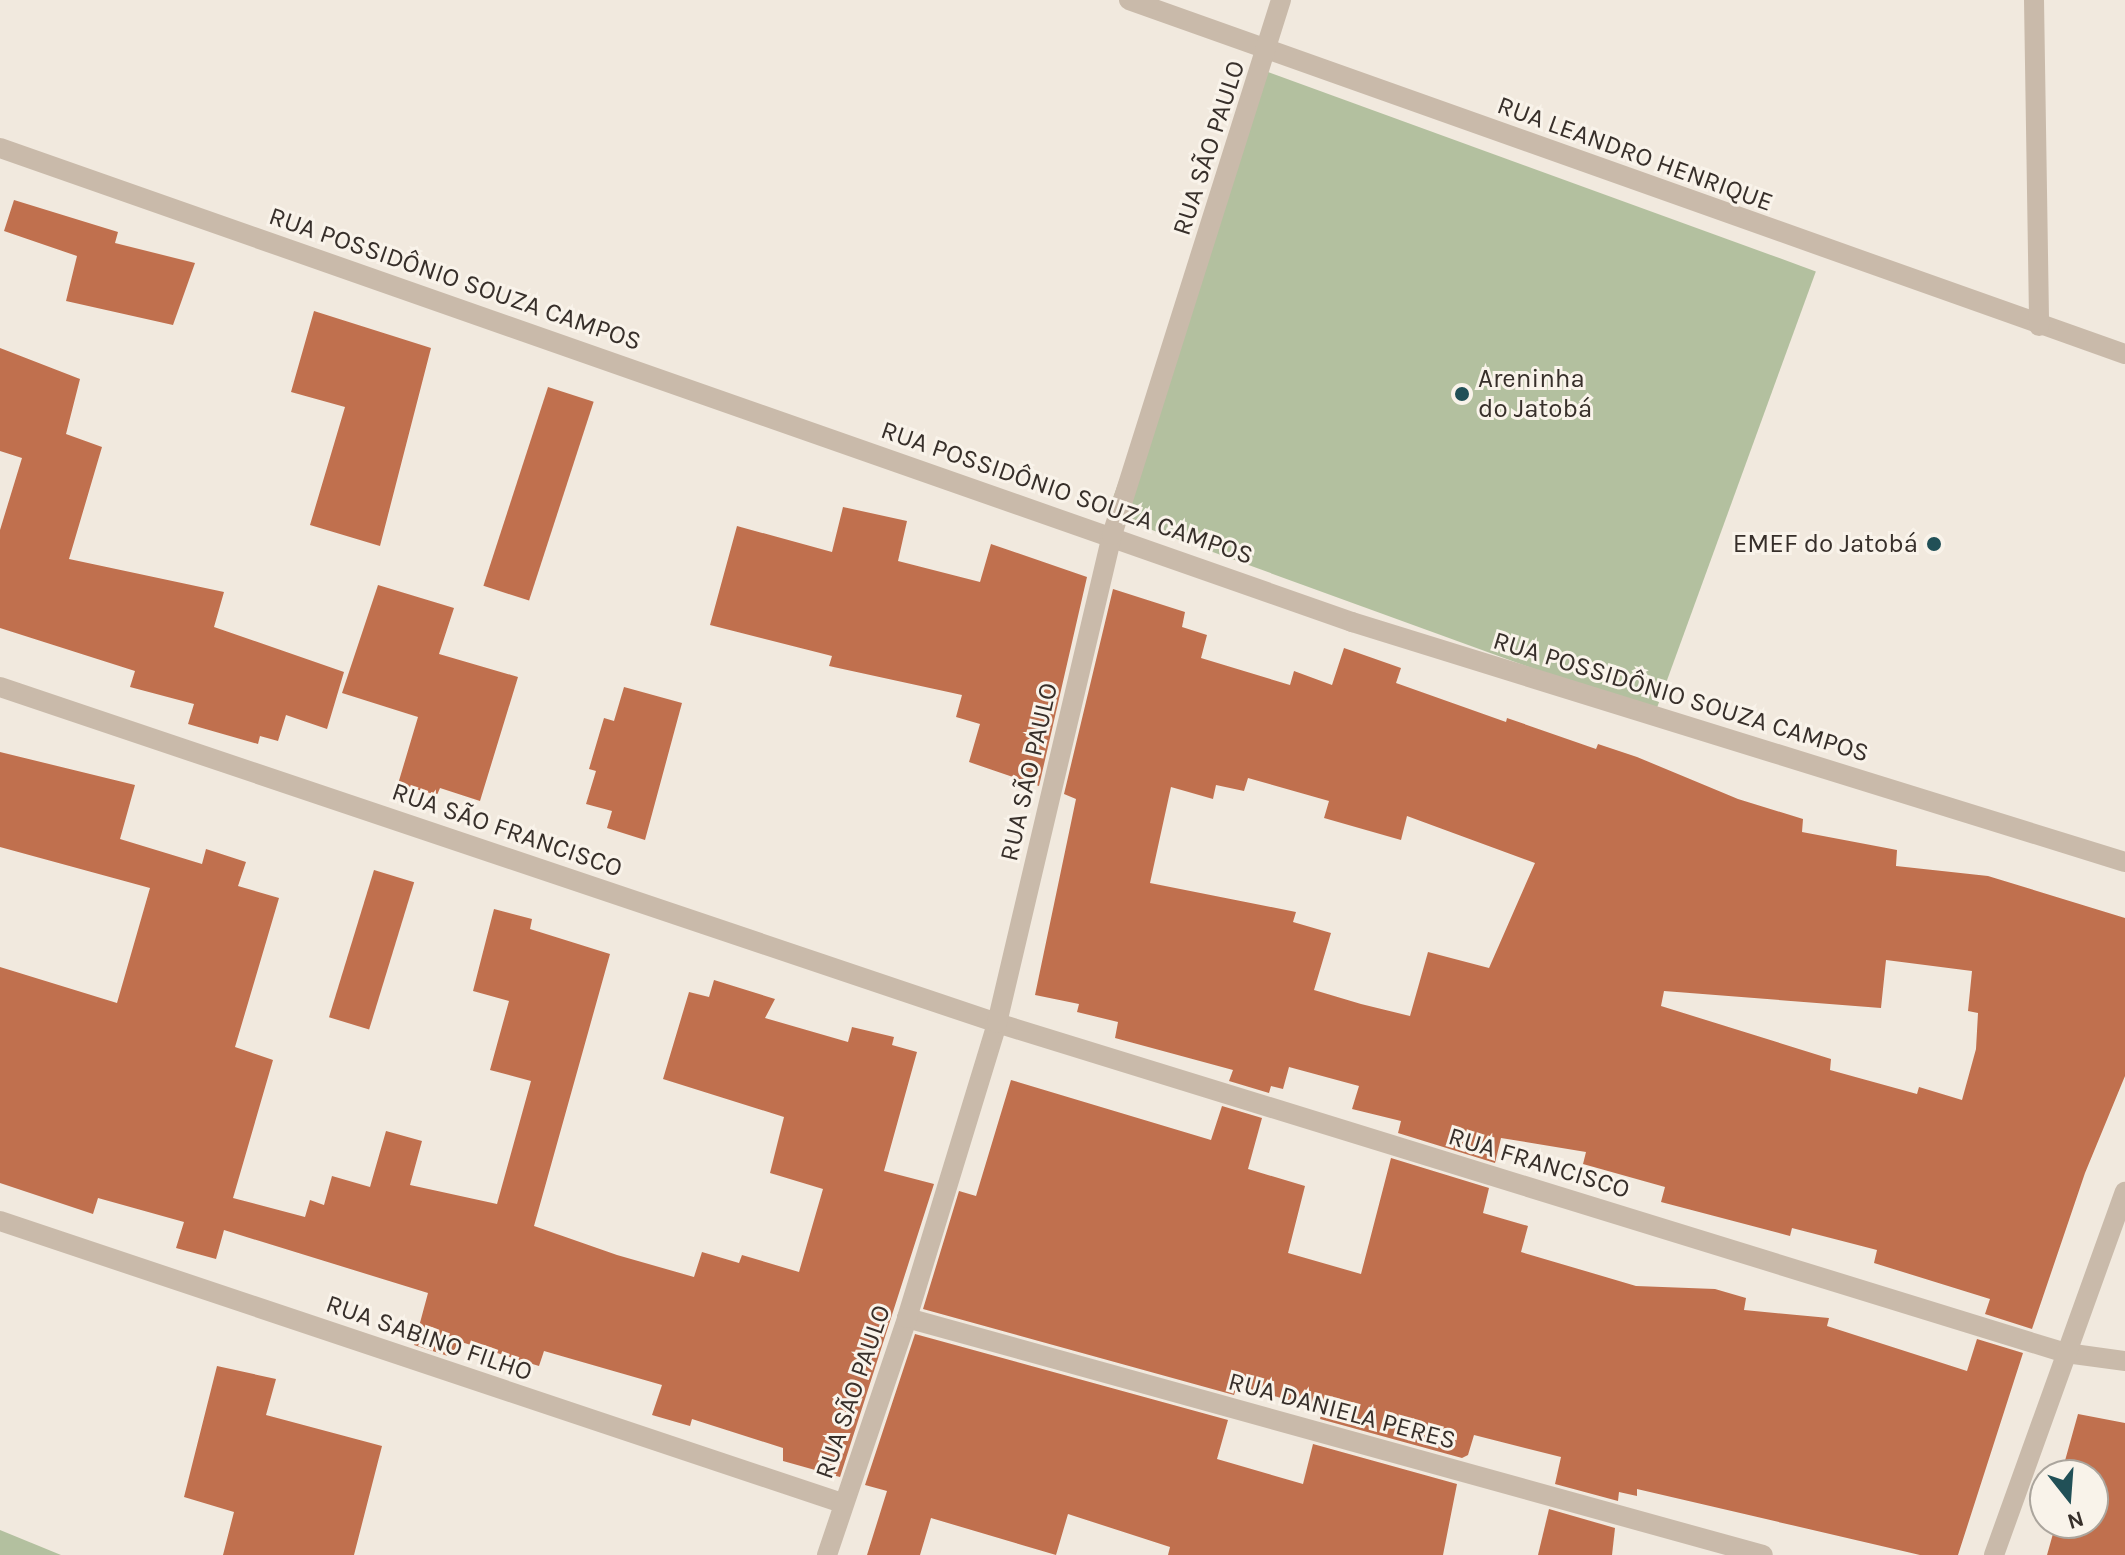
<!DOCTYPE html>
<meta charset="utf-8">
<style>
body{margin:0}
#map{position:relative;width:2125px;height:1555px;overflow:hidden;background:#f1e9de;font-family:Karla,sans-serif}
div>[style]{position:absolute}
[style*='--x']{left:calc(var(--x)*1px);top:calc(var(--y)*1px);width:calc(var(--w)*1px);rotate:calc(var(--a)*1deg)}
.green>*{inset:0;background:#b3c09f;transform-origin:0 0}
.building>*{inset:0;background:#c0704e;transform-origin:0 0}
.minor>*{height:20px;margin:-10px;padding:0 10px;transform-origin:10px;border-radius:10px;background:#c9baaa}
.dots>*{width:22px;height:22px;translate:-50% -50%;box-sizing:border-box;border:4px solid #f9f3ea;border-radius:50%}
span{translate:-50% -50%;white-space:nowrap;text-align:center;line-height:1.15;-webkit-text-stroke:6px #f9f3ea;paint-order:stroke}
.street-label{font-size:26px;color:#372f2a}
.poi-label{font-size:26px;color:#372f2a}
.left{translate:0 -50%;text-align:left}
.right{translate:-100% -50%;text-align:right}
.north{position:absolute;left:2029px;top:1459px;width:80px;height:80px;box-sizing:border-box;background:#f9f3ea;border:2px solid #aba59d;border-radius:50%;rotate:163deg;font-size:22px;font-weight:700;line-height:32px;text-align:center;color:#372f2a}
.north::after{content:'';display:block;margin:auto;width:28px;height:36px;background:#215057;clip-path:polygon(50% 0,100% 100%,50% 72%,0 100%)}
</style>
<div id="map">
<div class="green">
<div style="left:1268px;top:72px;width:583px;height:470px;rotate:20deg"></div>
<div style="clip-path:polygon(0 1530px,61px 1555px,0 1555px)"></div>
</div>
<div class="building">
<div style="clip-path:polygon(14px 200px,118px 232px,115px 243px,195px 263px,173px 325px,66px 301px,77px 256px,4px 231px)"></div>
<div style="clip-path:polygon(314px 311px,431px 348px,380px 546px,310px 525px,345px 407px,291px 392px)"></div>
<div style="clip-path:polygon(0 348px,80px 379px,66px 434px,102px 447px,69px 559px,224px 592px,214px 627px,344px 672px,327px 729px,286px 715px,278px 741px,260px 736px,258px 744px,188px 724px,194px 704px,130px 687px,135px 671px,0 628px,0 530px,22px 458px,0 451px)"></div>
<div style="left:548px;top:387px;width:48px;height:209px;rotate:18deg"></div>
<div style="clip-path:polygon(843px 507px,907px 521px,898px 561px,980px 582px,991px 544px,1087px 577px,1039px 786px,969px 762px,980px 724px,956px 717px,962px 695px,829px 666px,832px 656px,710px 625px,737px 526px,832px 552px)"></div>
<div style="clip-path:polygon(378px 585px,454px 608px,439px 654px,518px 677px,480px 801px,440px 788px,437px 795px,398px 784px,418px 717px,342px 693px)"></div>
<div style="clip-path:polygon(evenodd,1113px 589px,1185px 612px,1182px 627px,1207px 635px,1201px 658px,1290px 685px,1294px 671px,1332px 685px,1344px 648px,1401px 668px,1396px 683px,1506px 722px,1507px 718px,1596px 749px,1598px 744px,1637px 757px,1738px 799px,1803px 819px,1802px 832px,1897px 850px,1896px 866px,1988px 876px,2125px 918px,2125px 1076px,2085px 1173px,2032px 1329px,1985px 1314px,1990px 1299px,1874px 1263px,1877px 1250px,1792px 1228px,1790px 1236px,1661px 1202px,1665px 1187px,1583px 1164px,1586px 1152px,1501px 1138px,1495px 1163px,1398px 1133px,1401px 1121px,1352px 1109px,1359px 1086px,1289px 1067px,1283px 1089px,1271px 1086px,1269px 1093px,1229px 1081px,1233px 1070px,1115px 1038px,1118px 1022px,1077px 1012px,1079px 1004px,1035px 995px,1076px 799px,1064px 794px,1113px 589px,1248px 778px,1329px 801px,1324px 818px,1401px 840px,1407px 816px,1535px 863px,1489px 968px,1428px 952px,1410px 1016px,1361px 1004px,1314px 990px,1331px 933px,1293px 922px,1296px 912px,1150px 883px,1171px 787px,1213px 799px,1216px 785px,1244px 791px,1248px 778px,1113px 589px,1886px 960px,1972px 971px,1968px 1011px,1978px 1013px,1976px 1049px,1962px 1100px,1919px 1087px,1917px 1094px,1830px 1070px,1831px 1059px,1661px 1006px,1664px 991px,1881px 1008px,1886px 960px)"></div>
<div style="clip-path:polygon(624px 687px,682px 703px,645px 840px,607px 828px,612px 811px,586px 804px,596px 771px,589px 769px,604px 718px,614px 721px)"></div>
<div style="clip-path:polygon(0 752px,135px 785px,120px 839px,202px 864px,206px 849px,246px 862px,238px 886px,279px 898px,235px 1047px,273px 1060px,233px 1198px,305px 1217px,310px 1200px,324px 1205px,332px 1176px,370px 1187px,386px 1131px,422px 1141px,410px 1185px,497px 1204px,531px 1081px,490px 1070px,509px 1001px,473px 991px,494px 909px,532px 919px,530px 929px,610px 954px,534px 1226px,617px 1255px,694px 1277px,702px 1252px,739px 1263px,742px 1255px,799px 1272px,823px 1189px,770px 1173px,784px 1117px,663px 1079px,689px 992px,709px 997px,714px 980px,775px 999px,765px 1018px,848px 1042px,852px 1027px,894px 1037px,892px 1045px,917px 1052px,884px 1171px,934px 1184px,840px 1477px,783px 1461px,783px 1448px,692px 1419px,690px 1426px,652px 1415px,662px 1385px,544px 1351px,539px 1366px,458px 1341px,454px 1358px,414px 1345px,428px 1293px,224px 1230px,216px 1259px,176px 1248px,184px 1222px,98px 1198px,93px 1214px,0 1183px,0 967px,117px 1003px,150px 888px,0 847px)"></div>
<div style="left:374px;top:870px;width:42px;height:154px;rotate:17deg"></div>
<div style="clip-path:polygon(1011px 1080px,1211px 1140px,1222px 1106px,1262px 1118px,1248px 1169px,1305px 1186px,1288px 1253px,1361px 1274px,1391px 1158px,1489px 1188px,1483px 1213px,1528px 1226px,1521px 1252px,1636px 1286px,1715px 1289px,1746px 1298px,1744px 1310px,1829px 1318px,1827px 1326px,1967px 1371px,1977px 1339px,2023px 1353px,1958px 1555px,1920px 1555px,1637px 1489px,1637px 1496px,1619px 1492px,1618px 1501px,1555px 1484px,1561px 1457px,1474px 1435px,1468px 1455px,1462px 1458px,1320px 1419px,1322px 1410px,1237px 1385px,1234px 1395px,923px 1309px,959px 1191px,976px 1196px)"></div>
<div style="clip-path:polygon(915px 1334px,1228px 1420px,1217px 1459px,1303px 1484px,1313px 1444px,1457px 1484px,1443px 1555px,1168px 1555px,1170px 1547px,1068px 1514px,1056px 1555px,931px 1518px,920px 1555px,867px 1555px,887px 1491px,865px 1485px)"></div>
<div style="clip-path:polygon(217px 1366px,276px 1379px,266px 1415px,382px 1446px,354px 1555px,223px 1555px,234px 1512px,184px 1497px)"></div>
<div style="clip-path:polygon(2078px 1414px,2125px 1423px,2125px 1555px,2047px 1555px,2056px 1523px,2093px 1523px,2093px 1475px,2061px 1475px)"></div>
<div style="clip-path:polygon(1549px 1509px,1615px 1528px,1612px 1555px,1538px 1555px)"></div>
</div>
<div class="minor">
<div style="--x:1129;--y:0;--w:1057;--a:19.57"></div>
<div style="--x:2034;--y:0;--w:326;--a:89.1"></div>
<div style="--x:0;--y:148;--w:1433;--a:19.32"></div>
<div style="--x:1352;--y:622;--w:809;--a:17.25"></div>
<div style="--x:0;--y:687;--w:1052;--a:18.62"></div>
<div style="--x:997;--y:1023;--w:1119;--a:17.16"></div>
<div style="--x:2066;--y:1353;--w:60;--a:7.7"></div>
<div style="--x:0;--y:1221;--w:888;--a:18.52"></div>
<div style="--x:907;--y:1318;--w:888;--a:15.48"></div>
<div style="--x:827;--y:1555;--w:250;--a:-71.3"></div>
<div style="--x:907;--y:1318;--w:308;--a:-73"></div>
<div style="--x:997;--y:1023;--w:501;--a:-76.74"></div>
<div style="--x:1112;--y:535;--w:561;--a:-72.47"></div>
<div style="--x:1994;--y:1555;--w:386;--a:-70.2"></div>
</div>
<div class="dots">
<div style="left:1462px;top:394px;background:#215057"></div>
<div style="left:1934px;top:544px;background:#215057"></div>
</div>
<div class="street-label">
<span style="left:1209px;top:148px;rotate:-72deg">RUA SÃO PAULO</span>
<span style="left:1635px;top:154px;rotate:20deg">RUA LEANDRO HENRIQUE</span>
<span style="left:455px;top:279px;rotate:19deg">RUA POSSIDÔNIO SOUZA CAMPOS</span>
<span style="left:1067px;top:493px;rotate:19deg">RUA POSSIDÔNIO SOUZA CAMPOS</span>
<span style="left:1681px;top:697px;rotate:17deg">RUA POSSIDÔNIO SOUZA CAMPOS</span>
<span style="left:1029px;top:772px;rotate:-77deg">RUA SÃO PAULO</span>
<span style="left:507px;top:830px;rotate:19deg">RUA SÃO FRANCISCO</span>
<span style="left:1539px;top:1163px;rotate:17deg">RUA FRANCISCO</span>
<span style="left:429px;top:1338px;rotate:19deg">RUA SABINO FILHO</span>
<span style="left:853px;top:1392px;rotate:-71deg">RUA SÃO PAULO</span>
<span style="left:1342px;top:1411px;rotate:15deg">RUA DANIELA PERES</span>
</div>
<div class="poi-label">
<span class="left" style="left:1478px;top:394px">Areninha<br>do Jatobá</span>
<span class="right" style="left:1918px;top:544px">EMEF do Jatobá</span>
</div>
<div class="north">N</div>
</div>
